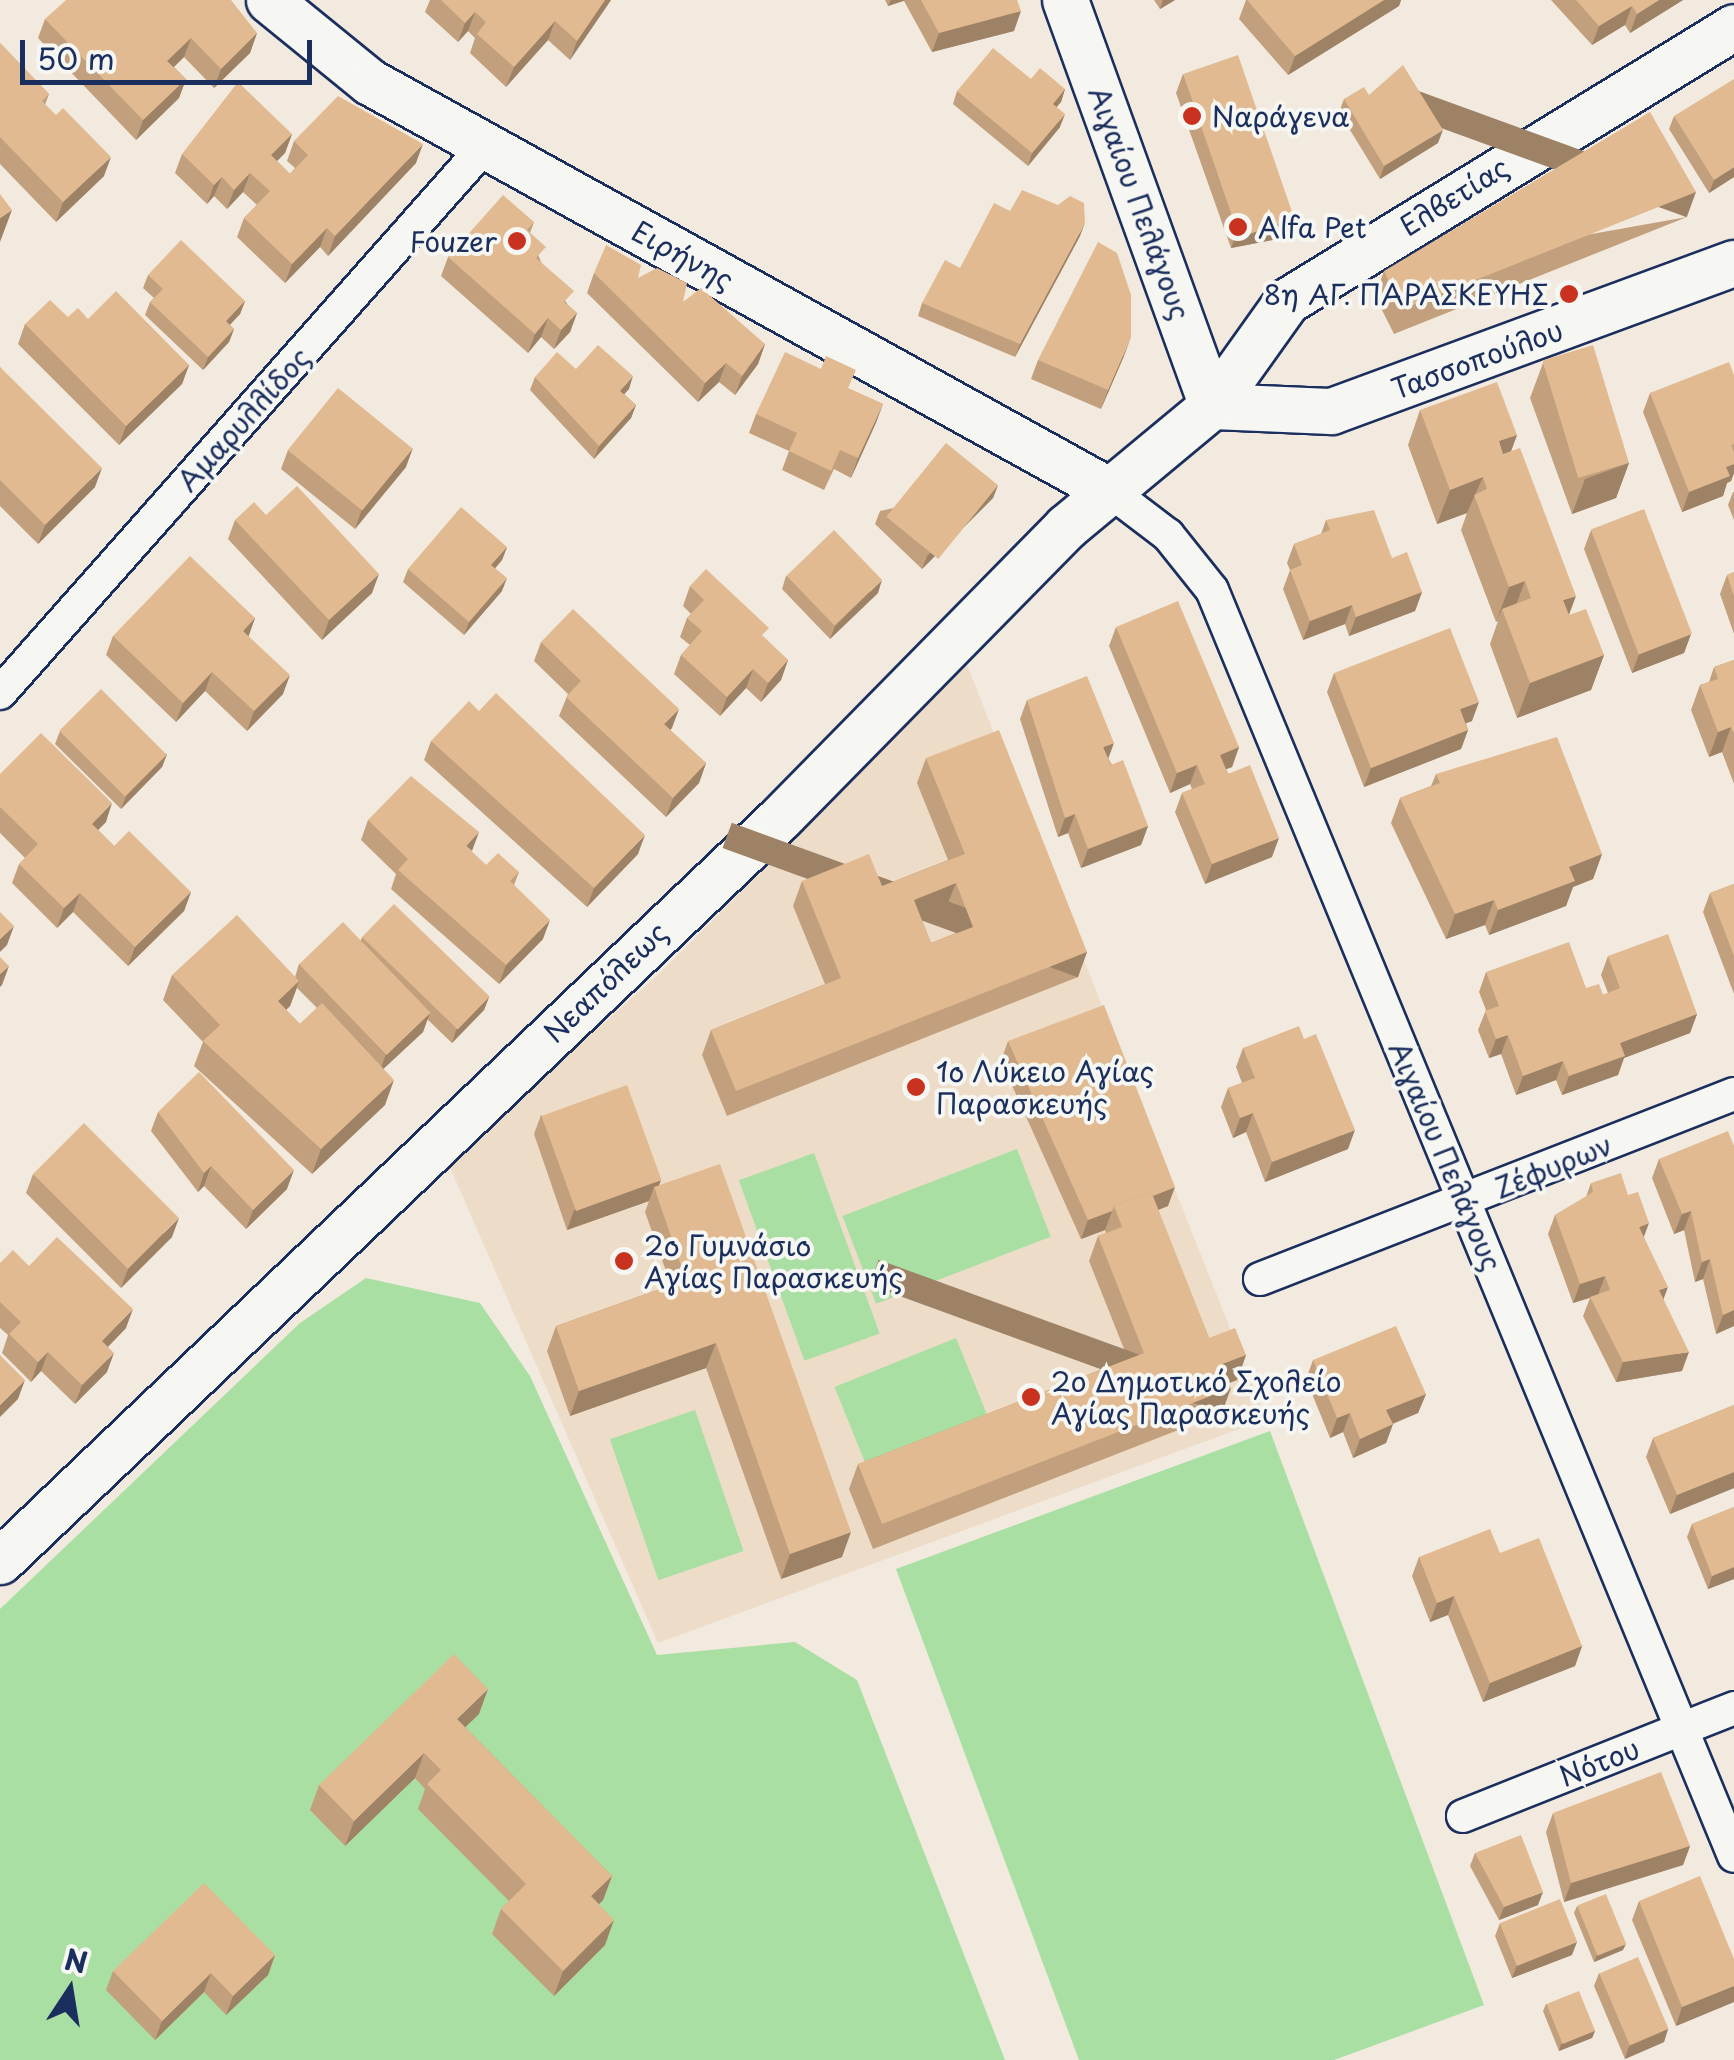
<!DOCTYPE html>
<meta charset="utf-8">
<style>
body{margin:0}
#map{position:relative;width:1734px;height:2060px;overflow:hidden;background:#f2eadf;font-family:"Playpen Sans",sans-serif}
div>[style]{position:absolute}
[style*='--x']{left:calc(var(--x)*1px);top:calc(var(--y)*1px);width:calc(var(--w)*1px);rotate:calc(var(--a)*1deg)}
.built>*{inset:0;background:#eddcc8}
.green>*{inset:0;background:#a9dfa2;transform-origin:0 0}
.roads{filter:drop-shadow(2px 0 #1b2f5e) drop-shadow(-2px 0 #1b2f5e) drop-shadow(0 2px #1b2f5e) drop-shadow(0 -2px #1b2f5e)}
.street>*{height:32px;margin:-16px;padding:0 16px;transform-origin:16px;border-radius:16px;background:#f6f6f2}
.secondary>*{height:45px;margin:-22.5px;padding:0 22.5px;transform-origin:22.5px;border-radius:22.5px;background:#f6f6f2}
.wall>*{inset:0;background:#c2a07d}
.shaded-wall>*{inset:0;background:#9e8266;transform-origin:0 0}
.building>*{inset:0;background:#e1ba91;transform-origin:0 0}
.dots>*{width:28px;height:28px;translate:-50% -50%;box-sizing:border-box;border:5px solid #f6f6f2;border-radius:50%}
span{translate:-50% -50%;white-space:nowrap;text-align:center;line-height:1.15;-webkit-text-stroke:8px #f6f6f2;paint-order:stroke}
.poi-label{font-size:28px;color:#1b2f5e}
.left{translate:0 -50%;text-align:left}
.right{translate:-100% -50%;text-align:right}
.street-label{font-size:28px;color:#1b2f5e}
.north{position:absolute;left:20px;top:1940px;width:100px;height:100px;-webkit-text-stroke:8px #f6f6f2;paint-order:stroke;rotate:12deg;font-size:28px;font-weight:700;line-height:40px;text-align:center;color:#1b2f5e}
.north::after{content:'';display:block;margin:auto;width:35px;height:45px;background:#1b2f5e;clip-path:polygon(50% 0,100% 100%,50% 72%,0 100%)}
.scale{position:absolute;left:20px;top:40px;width:292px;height:45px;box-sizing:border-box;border:5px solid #1b2f5e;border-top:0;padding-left:12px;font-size:30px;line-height:35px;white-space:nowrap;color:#1b2f5e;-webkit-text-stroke:8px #f6f6f2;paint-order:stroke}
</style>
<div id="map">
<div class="built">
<div style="clip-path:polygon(967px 665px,1266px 1419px,658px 1643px,448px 1163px,661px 972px)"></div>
</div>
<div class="green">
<div style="left:1017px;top:1149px;width:94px;height:187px;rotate:69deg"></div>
<div style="left:814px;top:1153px;width:192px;height:80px;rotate:70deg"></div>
<div style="clip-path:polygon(366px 1278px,480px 1303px,530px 1376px,657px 1655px,795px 1642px,857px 1680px,1005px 2060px,0 2060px,0 1609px,300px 1323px)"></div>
<div style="left:956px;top:1338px;width:92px;height:131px;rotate:68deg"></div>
<div style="left:695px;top:1410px;width:149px;height:90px;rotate:71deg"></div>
<div style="clip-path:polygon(1270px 1431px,1484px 2005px,1334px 2060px,1079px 2060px,896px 1569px)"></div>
</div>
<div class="roads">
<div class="street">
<div style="--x:1110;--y:491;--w:73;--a:37.2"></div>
<div style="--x:1168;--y:535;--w:70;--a:51.3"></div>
<div style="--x:1212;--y:590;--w:1369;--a:67.59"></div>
<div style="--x:0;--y:693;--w:731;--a:-48.44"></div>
<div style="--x:1260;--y:1279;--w:509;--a:-21.32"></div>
<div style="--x:1463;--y:1816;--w:292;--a:-21.7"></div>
</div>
<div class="secondary">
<div style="--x:269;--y:0;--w:130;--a:39.1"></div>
<div style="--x:370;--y:82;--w:846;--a:28.93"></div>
<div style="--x:1065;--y:0;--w:432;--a:70.1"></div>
<div style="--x:1212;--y:406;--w:119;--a:2.4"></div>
<div style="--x:1331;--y:411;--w:429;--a:-20.2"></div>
<div style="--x:0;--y:1561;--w:1079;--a:-43.61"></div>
<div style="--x:781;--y:817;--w:407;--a:-45.5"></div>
<div style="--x:1066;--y:527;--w:190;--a:-39.7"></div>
<div style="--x:1212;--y:406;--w:129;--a:-54.5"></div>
<div style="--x:1287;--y:301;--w:524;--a:-31.51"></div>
</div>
</div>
<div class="wall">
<div style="clip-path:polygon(430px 0,611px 0,570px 60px,548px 40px,506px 87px,470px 53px,475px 38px,468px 31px,458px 42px,425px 12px)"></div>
<div style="clip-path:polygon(885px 0,1017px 0,1014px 31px,932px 52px,904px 1px,888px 6px)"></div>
<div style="clip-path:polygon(1154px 0,1175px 0,1160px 9px)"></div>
<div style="clip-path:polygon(1246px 0,1401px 0,1399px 6px,1288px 75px,1239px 19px)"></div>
<div style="clip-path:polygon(1551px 0,1683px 0,1630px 33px,1625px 25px,1592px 45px)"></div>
<div style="clip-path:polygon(45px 19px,257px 33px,250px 53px,214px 88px,184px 57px,174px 67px,186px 79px,179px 98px,136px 140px,38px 38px)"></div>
<div style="clip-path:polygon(0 43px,49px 94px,45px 105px,104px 176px,56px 222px,0 164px)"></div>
<div style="clip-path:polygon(1183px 74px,1288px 237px,1231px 248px,1176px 93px)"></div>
<div style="clip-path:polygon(1031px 79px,1065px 89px,1061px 102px,1056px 107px,1060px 127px,1028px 166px,953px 104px,957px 91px)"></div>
<div style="clip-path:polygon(1369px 95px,1438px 143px,1380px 179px,1339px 112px,1344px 99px)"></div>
<div style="clip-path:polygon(1674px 116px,1734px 177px,1709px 193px,1669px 129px)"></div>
<div style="clip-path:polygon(292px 134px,285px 153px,277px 161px,290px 174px,295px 168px,287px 161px,294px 141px,416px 163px,328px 256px,320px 247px,285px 283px,237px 237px,244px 218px,257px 205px,243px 192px,227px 209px,214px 196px,207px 204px,175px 173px,182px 154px)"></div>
<div style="clip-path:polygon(1058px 205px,1080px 236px,1015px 357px,918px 316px,922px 303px,960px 268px,1010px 211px)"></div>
<div style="clip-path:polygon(1687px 217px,1394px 334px,1375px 296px,1384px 271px)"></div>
<div style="clip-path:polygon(534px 222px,530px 233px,541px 262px,568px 305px,577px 313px,570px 332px,554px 349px,541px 337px,528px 353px,441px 276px,448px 257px)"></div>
<div style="clip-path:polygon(594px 273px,638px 278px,765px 344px,758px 364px,735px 395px,719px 382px,698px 402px,587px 293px)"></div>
<div style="clip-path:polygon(148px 275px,245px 301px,240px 314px,230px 325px,234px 329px,229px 342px,203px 370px,145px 315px,150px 302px,154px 298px,143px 288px)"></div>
<div style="clip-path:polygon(68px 317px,88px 319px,189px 365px,182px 384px,119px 445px,18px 344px,25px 324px)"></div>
<div style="clip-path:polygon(1124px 356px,1101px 409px,1031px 379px,1038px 360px)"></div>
<div style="clip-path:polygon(1543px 363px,1629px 463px,1616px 498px,1572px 514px,1530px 398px)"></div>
<div style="clip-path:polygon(0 367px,95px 487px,38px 544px,0 506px)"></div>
<div style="clip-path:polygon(576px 369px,629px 389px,624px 394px,636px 405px,631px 418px,594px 459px,530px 390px,535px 377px)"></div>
<div style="clip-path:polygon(1734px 375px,1734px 473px,1731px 481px,1727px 483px,1723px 496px,1682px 512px,1643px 412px,1650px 393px)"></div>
<div style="clip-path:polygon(849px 389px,883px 404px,851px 478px,834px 469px,824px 490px,782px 470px,789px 451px,749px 433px,756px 414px)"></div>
<div style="clip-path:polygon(1420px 410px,1517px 435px,1511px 451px,1569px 615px,1604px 655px,1591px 690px,1517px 718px,1490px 644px,1498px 621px,1496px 622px,1461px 530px,1467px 513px,1437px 524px,1408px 445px)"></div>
<div style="clip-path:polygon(288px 450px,406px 467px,355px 529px,281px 469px)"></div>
<div style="clip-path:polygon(998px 485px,993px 498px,922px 569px,875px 524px,880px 511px)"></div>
<div style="clip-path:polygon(1733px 492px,1734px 492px,1734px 520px,1728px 505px)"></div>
<div style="clip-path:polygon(266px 515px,372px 593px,322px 640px,228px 539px,235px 520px)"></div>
<div style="clip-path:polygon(1326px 520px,1392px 558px,1422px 592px,1415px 611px,1349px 636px,1345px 624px,1303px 640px,1283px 589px,1290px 570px,1287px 563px,1294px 544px,1321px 534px)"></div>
<div style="clip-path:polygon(1591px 530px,1691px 634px,1684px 653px,1632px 673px,1584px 549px)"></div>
<div style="clip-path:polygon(507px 547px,502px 560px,495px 568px,502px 591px,464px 635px,403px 582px,408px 569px)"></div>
<div style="clip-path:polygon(1734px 572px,1734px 634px,1720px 594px,1727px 575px)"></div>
<div style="clip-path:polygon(786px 576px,878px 593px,830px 639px,782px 589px)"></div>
<div style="clip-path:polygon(690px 586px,765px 639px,788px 660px,781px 680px,761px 702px,746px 688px,720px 716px,674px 674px,681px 655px,690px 645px,680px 637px,687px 618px,691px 614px,683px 606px)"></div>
<div style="clip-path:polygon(255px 618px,248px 636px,283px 694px,247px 731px,205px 691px,176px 722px,106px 655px,113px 636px)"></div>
<div style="clip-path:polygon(1116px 627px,1239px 747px,1232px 767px,1226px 769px,1272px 857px,1205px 884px,1175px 812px,1182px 793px,1192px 789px,1190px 784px,1170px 793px,1109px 646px)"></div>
<div style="clip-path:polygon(541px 642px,672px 728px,670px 730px,706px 763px,699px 783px,666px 817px,559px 716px,568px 694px,534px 661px)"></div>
<div style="clip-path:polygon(1734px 660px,1734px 784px,1722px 752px,1709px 757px,1691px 710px,1700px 685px,1709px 682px,1714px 667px)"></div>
<div style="clip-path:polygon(1334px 673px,1472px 721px,1466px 723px,1468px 730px,1461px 749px,1364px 787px,1327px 692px)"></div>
<div style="clip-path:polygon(1027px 700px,1108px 758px,1148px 826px,1141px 845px,1081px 868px,1068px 833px,1058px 837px,1020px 719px)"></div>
<div style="clip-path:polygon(60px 731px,167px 754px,162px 767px,121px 809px,55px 744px)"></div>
<div style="clip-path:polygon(431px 741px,638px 854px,587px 907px,424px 760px)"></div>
<div style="clip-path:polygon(evenodd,926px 758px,1087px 952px,1078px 977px,727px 1116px,702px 1055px,711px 1030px,825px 984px,793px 906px,802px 881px,882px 886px,948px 860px,917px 783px,926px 758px,946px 908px,956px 933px,931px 943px,921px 918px,946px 908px)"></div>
<div style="clip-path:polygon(0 774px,106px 822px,98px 830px,114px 846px,191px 892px,184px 911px,128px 966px,73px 912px,57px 928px,12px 883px,19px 864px,25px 858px,0 833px)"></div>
<div style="clip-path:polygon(1436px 774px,1602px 854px,1593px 879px,1573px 887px,1566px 906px,1489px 935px,1485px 925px,1446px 939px,1391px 823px,1400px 798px,1431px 786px)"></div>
<div style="clip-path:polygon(368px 820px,472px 852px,486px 865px,519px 872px,514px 885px,543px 939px,499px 984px,391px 889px,396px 874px,361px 840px)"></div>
<div style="clip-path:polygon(1734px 884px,1734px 994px,1703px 912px,1710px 893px)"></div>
<div style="clip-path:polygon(evenodd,362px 937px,489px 997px,484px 1010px,452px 1043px,427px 1019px,423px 1032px,383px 1069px,385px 1105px,312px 1174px,194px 1066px,203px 1042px,163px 1000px,172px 975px,295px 977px,299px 964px,361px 940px,362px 937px,297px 988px,317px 1008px,300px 1024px,286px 1010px,290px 1006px,297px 988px)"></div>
<div style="clip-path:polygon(1608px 956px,1697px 1014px,1690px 1033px,1624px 1058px,1618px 1075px,1562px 1095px,1556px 1080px,1516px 1095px,1501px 1054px,1489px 1058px,1478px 1030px,1486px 1010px,1479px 992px,1486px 972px,1586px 988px,1603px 995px,1608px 993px,1601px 975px)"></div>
<div style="clip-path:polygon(1304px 1039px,1348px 1149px,1265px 1182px,1246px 1132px,1233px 1138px,1221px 1107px,1228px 1088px,1242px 1083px,1236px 1067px,1243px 1048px)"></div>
<div style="clip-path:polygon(1008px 1041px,1168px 1206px,1158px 1210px,1209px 1338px,1246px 1355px,1237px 1380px,1229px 1383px,1222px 1413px,873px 1549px,849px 1489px,858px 1464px,1128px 1359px,1089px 1261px,1098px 1236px,1106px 1233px,1105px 1230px,1081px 1239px,1001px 1061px)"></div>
<div style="clip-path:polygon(158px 1112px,287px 1189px,246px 1229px,204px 1186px,198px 1192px,151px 1131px)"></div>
<div style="clip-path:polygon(541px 1115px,659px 1185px,842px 1557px,781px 1579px,706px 1368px,570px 1416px,547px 1351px,556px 1326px,671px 1285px,645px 1212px,649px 1201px,567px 1230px,534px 1134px)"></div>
<div style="clip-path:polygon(1734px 1146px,1734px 1326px,1716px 1334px,1703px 1279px,1695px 1282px,1684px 1230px,1674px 1234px,1652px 1178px,1659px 1159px)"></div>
<div style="clip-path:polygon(33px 1174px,172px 1237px,121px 1288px,26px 1193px)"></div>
<div style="clip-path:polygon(1591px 1183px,1644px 1237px,1663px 1300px,1682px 1371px,1616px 1382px,1583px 1316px,1590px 1298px,1573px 1303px,1548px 1234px,1555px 1215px,1586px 1197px)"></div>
<div style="clip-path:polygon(0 1263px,29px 1266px,126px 1328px,108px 1347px,107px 1372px,75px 1404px,41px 1371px,31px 1382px,2px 1353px,8px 1335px,0 1328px)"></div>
<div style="clip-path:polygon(1313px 1360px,1426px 1394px,1418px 1413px,1393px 1424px,1386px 1443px,1353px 1458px,1343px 1432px,1330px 1438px,1306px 1379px)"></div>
<div style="clip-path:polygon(1734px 1405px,1734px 1488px,1670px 1514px,1646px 1457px,1653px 1438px)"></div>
<div style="clip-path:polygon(1734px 1507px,1734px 1579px,1708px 1589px,1687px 1537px,1692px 1524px)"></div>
<div style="clip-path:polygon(1500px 1553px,1582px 1646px,1575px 1666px,1483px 1702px,1448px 1615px,1430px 1622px,1412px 1576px,1419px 1557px)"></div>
<div style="clip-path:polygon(479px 1714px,465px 1727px,612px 1876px,603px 1900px,599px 1904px,605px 1945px,554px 1996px,492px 1934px,501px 1909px,509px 1901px,418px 1809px,425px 1789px,415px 1778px,345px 1846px,310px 1810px,319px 1785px)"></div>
<div style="clip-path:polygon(1553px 1813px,1690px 1846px,1683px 1865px,1564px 1902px,1546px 1832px)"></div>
<div style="clip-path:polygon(1475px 1853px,1538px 1905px,1499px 1920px,1470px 1866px)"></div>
<div style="clip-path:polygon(1639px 1901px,1734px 1959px,1734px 2002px,1676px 2026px,1632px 1920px)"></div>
<div style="clip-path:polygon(1577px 1906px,1623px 1950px,1594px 1962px,1574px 1913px)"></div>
<div style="clip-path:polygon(1500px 1923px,1572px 1955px,1512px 1978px,1495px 1936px)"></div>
<div style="clip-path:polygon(275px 1955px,268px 1975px,226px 2015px,204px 1992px,155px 2040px,106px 1990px,113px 1971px)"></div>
<div style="clip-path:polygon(1599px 1973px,1668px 2029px,1664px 2042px,1625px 2059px,1594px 1986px)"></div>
<div style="clip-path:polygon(1546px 2004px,1595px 2031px,1592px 2038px,1559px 2051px,1543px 2011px)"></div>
</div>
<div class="shaded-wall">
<div style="clip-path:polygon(605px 0,611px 0,570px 60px,577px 41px)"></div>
<div style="clip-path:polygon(891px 0,905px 0,888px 6px)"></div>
<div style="clip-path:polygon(1163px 0,1175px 0,1160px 9px)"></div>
<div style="clip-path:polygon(1384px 0,1401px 0,1399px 6px,1288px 75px,1295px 56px)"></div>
<div style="clip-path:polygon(1659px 0,1683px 0,1630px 33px,1637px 14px)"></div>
<div style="clip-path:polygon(1632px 6px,1625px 25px,1592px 45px,1599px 26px)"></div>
<div style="clip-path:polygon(1021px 11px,1014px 31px,932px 52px,939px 33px)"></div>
<div style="clip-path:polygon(475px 12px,468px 31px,458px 42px,465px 23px)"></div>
<div style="clip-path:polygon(555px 21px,548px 40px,506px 87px,514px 67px)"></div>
<div style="clip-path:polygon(257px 33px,250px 53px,214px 88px,221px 69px)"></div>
<div style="clip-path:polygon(191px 38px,184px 57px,160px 80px,167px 61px)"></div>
<div style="clip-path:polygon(186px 79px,179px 98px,136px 140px,143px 120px)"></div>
<div style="clip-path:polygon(1065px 89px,1061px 102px,1048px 117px,1053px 104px)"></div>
<div style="clip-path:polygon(1065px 114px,1060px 127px,1028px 166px,1032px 153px)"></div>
<div style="clip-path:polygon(1443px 130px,1438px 143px,1380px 179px,1384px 166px)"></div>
<div style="clip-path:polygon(292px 134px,285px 153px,264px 174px,271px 155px)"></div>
<div style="clip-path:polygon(423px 144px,416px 163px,328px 256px,335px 236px)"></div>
<div style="clip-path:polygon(111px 157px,104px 176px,56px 222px,63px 202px)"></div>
<div style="clip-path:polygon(1734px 167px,1734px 177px,1709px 193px,1714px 180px)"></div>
<div style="clip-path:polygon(250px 173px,243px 192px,227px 209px,234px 190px)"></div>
<div style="clip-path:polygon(222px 177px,214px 196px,207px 204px,214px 185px)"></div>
<div style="left:1696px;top:192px;width:27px;height:315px;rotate:110deg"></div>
<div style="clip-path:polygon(12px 210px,0 242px,0 218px)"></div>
<div style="clip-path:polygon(1295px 218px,1288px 237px,1231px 248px,1238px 229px)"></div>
<div style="clip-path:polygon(1085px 223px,1080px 236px,1015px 357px,1020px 344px)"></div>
<div style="clip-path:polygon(327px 228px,320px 247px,285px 283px,292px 264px)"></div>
<div style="clip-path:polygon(245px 301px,240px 314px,221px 334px,226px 321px)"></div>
<div style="clip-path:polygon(577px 313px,570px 332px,554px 349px,561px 330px)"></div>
<div style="clip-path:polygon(548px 318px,541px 337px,528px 353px,535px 334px)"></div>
<div style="clip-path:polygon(234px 329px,229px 342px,203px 370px,208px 357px)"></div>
<div style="clip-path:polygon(1131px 337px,1124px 356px,1101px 409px,1108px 390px)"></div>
<div style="clip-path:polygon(765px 344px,758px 364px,735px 395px,742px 376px)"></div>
<div style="clip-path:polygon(726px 363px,719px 382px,698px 402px,705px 383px)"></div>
<div style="clip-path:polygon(189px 365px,182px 384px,119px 445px,126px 426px)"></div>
<div style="clip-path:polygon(633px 376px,629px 389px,615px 404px,620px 391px)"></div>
<div style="clip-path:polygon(883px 404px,876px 423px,851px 478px,858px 458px)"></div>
<div style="clip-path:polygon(636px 405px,631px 418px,594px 459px,599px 446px)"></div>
<div style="clip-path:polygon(1517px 435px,1504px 470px,1499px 441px)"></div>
<div style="clip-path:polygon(413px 448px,406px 467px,355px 529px,362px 509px)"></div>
<div style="clip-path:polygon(1629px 463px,1616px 498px,1572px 514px,1585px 479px)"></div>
<div style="clip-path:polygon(1734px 464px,1734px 473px,1731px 481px,1727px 483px,1723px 496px,1682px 512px,1689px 492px,1726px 467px)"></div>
<div style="clip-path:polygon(102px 468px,95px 487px,38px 544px,45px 525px)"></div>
<div style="clip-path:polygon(1483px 477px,1467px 513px,1437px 524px,1450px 490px)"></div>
<div style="clip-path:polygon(998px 485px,993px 498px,922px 569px,927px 556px)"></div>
<div style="clip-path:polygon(507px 547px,502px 560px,487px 578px,491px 565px)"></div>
<div style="clip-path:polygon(379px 574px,372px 593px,322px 640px,329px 620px)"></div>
<div style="clip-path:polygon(507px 578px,502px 591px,464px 635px,469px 622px)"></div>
<div style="clip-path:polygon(882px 580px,878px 593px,830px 639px,835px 626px)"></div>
<div style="clip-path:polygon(1525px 581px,1512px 616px,1502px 609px,1496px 622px,1509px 587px)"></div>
<div style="clip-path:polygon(1422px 592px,1415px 611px,1349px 636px,1356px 617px)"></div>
<div style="clip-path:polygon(1576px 596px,1563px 631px,1563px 600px)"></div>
<div style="clip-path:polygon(1352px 605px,1345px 624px,1303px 640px,1310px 621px)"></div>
<div style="clip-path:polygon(255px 618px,248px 638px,243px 631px)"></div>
<div style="clip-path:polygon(1691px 634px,1684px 653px,1632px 673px,1639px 654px)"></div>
<div style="clip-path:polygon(1604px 655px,1591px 690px,1517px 718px,1530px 683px)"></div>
<div style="clip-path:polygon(788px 660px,781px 680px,761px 702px,768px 683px)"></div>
<div style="clip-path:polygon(753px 669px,746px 688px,720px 716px,727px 697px)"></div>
<div style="clip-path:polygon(212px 672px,205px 691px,176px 722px,183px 703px)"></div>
<div style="clip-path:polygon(290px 675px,283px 694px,247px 731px,254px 711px)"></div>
<div style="clip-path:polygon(1479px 702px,1472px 721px,1453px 728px,1460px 709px)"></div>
<div style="clip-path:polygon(679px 709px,672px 728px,657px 743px,664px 724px)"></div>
<div style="clip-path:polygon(1731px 727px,1722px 752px,1709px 757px,1718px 732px)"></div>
<div style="clip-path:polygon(1468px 730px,1461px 749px,1364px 787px,1371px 768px)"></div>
<div style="clip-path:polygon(1114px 743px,1107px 762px,1103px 747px)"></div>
<div style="clip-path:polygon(1239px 747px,1232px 767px,1213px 774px,1220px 755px)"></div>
<div style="clip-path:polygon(167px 754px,162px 767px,121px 809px,126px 796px)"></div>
<div style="clip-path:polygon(706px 763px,699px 783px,666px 817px,673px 798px)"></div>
<div style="clip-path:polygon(1197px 765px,1190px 784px,1170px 793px,1177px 773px)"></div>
<div style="clip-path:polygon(112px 803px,106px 822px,85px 843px,92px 824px)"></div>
<div style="clip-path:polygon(1075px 814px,1068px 833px,1058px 837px,1065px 818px)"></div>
<div style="clip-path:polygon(1148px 826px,1141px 845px,1081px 868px,1088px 849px)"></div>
<div style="clip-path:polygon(479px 832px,472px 851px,466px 846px)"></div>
<div style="clip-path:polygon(645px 835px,638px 854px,587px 907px,594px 888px)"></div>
<div style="clip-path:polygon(1279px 838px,1272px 857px,1205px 884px,1212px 864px)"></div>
<div style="clip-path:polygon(1602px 854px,1593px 879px,1573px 887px,1566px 906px,1489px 935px,1498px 910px,1569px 867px)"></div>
<div style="clip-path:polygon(956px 883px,946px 908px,905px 925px,914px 900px)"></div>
<div style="clip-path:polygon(191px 892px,184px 911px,128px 966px,135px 947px)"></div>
<div style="clip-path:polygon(80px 893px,73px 912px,57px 928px,64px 908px)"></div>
<div style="clip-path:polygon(1494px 900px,1485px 925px,1446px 939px,1455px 914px)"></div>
<div style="clip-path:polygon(550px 920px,543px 939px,499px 984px,506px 965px)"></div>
<div style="clip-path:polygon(14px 926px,7px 945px,0 952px,0 939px)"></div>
<div style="left:1087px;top:952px;width:27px;height:378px;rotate:110deg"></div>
<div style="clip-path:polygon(9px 966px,2px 985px,0 987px,0 974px)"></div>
<div style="clip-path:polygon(299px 981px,290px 1006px,269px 1026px,278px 1001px)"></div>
<div style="clip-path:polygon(489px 997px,484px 1010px,452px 1043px,456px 1030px)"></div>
<div style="clip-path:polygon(430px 1013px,423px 1032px,379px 1073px,386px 1054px)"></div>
<div style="clip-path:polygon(1697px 1014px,1690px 1033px,1624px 1058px,1618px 1075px,1562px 1095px,1569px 1076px,1620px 1043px)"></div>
<div style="clip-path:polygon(1508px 1035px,1501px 1054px,1489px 1058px,1496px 1039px)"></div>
<div style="clip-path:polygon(1563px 1061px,1556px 1080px,1516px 1095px,1523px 1076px)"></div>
<div style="clip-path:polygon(394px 1080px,385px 1105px,312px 1174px,321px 1149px)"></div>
<div style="clip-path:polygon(1253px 1113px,1246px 1132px,1233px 1138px,1240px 1118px)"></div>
<div style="clip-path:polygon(1355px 1130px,1348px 1149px,1265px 1182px,1272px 1162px)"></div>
<div style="clip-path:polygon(211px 1166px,204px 1186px,198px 1192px,204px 1173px)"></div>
<div style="clip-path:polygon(294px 1170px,287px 1189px,246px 1229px,253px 1210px)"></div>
<div style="clip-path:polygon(661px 1180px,656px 1194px,654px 1187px,649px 1201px,567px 1230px,574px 1210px)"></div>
<div style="clip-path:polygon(1175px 1187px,1168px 1206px,1121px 1224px,1116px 1210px)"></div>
<div style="clip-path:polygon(1112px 1211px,1105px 1230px,1081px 1239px,1088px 1220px)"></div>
<div style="clip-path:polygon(1691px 1211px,1684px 1230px,1674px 1234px,1682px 1214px)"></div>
<div style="clip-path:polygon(179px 1218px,172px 1237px,121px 1288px,128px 1269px)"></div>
<div style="clip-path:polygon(1649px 1223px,1642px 1242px,1639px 1227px)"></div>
<div style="clip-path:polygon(1710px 1259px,1703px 1279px,1695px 1282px,1702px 1262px)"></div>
<div style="clip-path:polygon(1605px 1276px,1598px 1295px,1573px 1303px,1580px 1284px)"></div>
<div style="clip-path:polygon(1668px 1287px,1661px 1306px,1659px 1290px)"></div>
<div style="clip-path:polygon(133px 1309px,126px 1328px,95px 1360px,102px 1341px)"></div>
<div style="clip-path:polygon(1734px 1310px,1734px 1326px,1716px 1334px,1723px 1315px)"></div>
<div style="clip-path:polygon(716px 1343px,706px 1368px,570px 1416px,579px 1391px)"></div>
<div style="clip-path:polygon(48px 1352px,41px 1371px,31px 1382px,38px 1362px)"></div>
<div style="clip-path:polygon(1689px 1352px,1682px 1371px,1616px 1382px,1623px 1362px)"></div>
<div style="clip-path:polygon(114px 1353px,107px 1372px,75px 1404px,82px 1385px)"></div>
<div style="clip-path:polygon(1246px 1355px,1237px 1380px,1213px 1389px,1222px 1364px)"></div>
<div style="clip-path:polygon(25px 1380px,18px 1399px,0 1417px,0 1405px)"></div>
<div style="left:1231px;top:1388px;width:27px;height:375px;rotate:110deg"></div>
<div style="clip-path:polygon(1426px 1394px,1418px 1413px,1379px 1429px,1386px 1410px)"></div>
<div style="clip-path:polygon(1350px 1413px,1343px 1432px,1330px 1438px,1337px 1418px)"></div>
<div style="clip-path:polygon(1393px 1424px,1386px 1443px,1353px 1458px,1360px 1439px)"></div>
<div style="clip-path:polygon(1734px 1472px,1734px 1488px,1670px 1514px,1677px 1495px)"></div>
<div style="clip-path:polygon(851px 1532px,842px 1557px,781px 1579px,790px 1554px)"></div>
<div style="clip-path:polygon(1734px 1567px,1734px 1579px,1708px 1589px,1712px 1576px)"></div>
<div style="clip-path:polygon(1454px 1596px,1448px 1615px,1430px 1622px,1437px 1603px)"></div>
<div style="clip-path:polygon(1582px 1646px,1575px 1666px,1483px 1702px,1490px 1683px)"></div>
<div style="clip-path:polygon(488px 1689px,479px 1714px,448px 1744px,457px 1719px)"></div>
<div style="clip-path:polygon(424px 1753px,415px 1778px,345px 1846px,354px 1821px)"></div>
<div style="clip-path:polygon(1690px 1846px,1683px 1865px,1564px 1902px,1571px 1883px)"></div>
<div style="clip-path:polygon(612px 1876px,603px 1900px,582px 1921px,591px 1896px)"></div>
<div style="clip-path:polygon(1543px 1892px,1538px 1905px,1499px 1920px,1504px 1907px)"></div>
<div style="clip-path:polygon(614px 1920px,605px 1945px,554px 1996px,563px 1971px)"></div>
<div style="clip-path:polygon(1577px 1942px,1572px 1955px,1512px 1978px,1517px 1965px)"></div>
<div style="clip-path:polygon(1626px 1944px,1623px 1950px,1594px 1962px,1597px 1955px)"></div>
<div style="clip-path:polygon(275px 1955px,268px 1975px,226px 2015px,233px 1996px)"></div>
<div style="clip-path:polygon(211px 1973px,204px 1992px,155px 2040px,162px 2021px)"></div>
<div style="clip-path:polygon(1734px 1986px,1734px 2002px,1676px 2026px,1682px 2007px)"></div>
<div style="clip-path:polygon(1668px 2029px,1664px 2042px,1625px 2059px,1629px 2046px)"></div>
<div style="clip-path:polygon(1595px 2031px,1592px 2038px,1559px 2051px,1561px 2044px)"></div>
</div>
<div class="building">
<div style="clip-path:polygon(66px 0,231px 0,257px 33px,221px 69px,191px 38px,167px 61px,186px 79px,143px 120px,45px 19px)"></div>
<div style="clip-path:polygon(441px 0,605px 0,577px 41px,555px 21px,514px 67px,477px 34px,486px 22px,475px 12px,465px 23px)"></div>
<div style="clip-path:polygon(921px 0,1017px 0,1021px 11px,939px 33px)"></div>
<div style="clip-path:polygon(1247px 0,1384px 0,1295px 56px)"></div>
<div style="clip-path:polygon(1576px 0,1659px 0,1637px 14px,1632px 6px,1599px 26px)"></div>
<div style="clip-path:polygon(0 43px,49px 94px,42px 101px,56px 115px,63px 108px,111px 157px,63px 202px,0 137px)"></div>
<div style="clip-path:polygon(993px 48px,1031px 79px,1040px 68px,1065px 89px,1053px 104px,1065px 114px,1032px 153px,957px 91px)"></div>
<div style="left:1238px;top:55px;width:173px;height:58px;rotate:71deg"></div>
<div style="clip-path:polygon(1403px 65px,1443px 130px,1384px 166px,1344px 99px,1364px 87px,1369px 95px)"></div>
<div style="clip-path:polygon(1734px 79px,1734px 167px,1714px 180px,1674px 116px)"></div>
<div style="clip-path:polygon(238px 82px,292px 134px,271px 155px,290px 174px,308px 155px,294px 141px,338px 96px,423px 144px,335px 236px,327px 228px,292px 264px,244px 218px,270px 191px,250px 173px,234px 190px,222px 177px,214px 185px,182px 154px)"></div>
<div style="clip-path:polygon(1650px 112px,1696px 192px,1403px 309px,1384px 271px)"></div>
<div style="clip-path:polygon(1022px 190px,1058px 205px,1070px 196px,1084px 203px,1085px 223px,1020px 344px,922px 303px,945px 260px,960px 268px,994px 203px,1010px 211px)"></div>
<div style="clip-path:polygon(0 194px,12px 210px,0 218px)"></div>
<div style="clip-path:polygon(503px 195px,534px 222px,527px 230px,546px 247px,536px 258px,574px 291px,564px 302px,577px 313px,561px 330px,548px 318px,535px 334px,448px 257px)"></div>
<div style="clip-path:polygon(181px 240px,245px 301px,226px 321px,234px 329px,208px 357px,150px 302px,163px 289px,148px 275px)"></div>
<div style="clip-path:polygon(1098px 242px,1117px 253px,1131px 295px,1131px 337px,1108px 390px,1038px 360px)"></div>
<div style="clip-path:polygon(606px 245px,641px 265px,638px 278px,657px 268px,687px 283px,683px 302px,701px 288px,765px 344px,742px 376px,726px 363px,705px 383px,594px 273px)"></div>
<div style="clip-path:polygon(116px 291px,189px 365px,126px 426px,25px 324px,50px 300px,68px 317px,78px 308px,88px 319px)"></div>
<div style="clip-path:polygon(598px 345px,633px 376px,620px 391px,636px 405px,599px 446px,535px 377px,557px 352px,576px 369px)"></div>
<div style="left:1593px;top:345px;width:123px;height:53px;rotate:73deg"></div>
<div style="clip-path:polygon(785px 352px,821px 369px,826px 356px,856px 370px,848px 388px,883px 404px,858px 458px,840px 450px,831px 471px,789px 451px,797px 433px,756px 414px)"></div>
<div style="clip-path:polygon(1729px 362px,1734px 375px,1734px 444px,1731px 445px,1734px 452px,1734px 464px,1726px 467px,1730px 476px,1689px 492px,1650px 393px)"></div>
<div style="clip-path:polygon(0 367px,102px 468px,45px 525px,0 480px)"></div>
<div style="clip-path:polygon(1497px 382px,1517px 435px,1499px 441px,1503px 454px,1520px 448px,1576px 596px,1563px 600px,1569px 615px,1586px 609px,1604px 655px,1530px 683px,1502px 609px,1531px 598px,1525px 581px,1509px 587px,1474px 495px,1487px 489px,1483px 477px,1450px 490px,1420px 410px)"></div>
<div style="left:338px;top:388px;width:96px;height:80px;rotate:39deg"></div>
<div style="left:946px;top:443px;width:67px;height:95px;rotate:39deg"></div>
<div style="clip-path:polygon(297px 486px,379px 574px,329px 620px,235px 520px,254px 502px,266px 515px)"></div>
<div style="clip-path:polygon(461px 507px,507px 547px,491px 565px,507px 578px,469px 622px,408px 569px)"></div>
<div style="left:1644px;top:509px;width:134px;height:57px;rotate:69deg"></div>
<div style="clip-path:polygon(1374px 510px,1392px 558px,1407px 552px,1422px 592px,1356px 617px,1352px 605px,1310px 621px,1290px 570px,1302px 565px,1294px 544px,1330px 530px,1326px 520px)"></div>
<div style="left:834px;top:530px;width:69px;height:66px;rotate:46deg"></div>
<div style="clip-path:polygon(190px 556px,255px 618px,243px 631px,290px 675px,254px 711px,212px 672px,183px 703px,113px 636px)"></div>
<div style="clip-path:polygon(706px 569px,769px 628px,762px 635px,788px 660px,768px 683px,753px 669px,727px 697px,681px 655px,702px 631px,687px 618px,704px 600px,690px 586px)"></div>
<div style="clip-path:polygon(1734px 572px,1734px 596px,1727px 575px)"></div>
<div style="clip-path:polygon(1178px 601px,1239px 747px,1220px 755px,1228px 774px,1250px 765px,1279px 838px,1212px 864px,1182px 793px,1205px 784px,1197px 765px,1177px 773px,1116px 627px)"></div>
<div style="clip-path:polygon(573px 609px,679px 709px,664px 724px,706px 763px,673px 798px,566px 697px,581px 681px,541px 642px)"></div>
<div style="clip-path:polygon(1450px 628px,1479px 702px,1460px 709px,1468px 730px,1371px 768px,1334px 673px)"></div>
<div style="clip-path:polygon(1734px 660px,1734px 734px,1731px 727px,1718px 732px,1700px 685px,1718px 679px,1714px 667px)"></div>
<div style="clip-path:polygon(1087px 676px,1114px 743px,1103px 747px,1111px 765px,1123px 760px,1148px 826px,1088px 849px,1075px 814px,1065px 818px,1027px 700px)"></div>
<div style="left:101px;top:689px;width:93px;height:59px;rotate:45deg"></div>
<div style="clip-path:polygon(496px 693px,645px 835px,594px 888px,431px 741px,469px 701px,479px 711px)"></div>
<div style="clip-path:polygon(evenodd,999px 730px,1087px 952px,736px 1091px,711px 1030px,841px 978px,802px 881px,869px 854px,882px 886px,965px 854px,926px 758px,999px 730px,956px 883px,973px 927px,931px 943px,914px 900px,956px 883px)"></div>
<div style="clip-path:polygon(41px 733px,112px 803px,92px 824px,114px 846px,129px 831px,191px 892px,135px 947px,80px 893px,64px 908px,19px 864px,38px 844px,0 807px,0 774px)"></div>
<div style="clip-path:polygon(1557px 737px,1602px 854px,1569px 867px,1575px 881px,1498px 910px,1494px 900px,1455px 914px,1400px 798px,1440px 783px,1436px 774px)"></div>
<div style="clip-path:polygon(411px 776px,479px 832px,466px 846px,486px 865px,498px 853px,519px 872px,510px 881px,550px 920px,506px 965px,398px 870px,408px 859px,368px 820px)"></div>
<div style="clip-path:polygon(1734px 884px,1734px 956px,1710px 893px)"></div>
<div style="left:394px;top:904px;width:133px;height:46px;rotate:44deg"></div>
<div style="clip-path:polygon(0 912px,14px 926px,0 939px)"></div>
<div style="clip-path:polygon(237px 915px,299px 981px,278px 1001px,300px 1024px,322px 1003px,394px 1080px,321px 1149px,203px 1041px,220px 1025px,172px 975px)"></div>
<div style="left:343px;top:922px;width:126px;height:61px;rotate:46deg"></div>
<div style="clip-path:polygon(1668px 934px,1697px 1014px,1620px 1043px,1625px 1056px,1569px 1076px,1563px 1061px,1523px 1076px,1508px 1035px,1496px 1039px,1485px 1011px,1499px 1006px,1486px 972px,1569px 942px,1586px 988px,1599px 984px,1603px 995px,1620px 988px,1608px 956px)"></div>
<div style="clip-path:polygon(0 957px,9px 966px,0 974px)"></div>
<div style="clip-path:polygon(1104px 1005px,1175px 1187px,1153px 1196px,1151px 1191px,1114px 1206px,1112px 1211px,1088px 1220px,1008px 1041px)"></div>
<div style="clip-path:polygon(1299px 1026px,1304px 1039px,1316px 1034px,1355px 1130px,1272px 1162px,1253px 1113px,1240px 1118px,1228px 1088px,1255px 1078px,1243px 1048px)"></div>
<div style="clip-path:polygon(199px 1072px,294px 1170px,253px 1210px,211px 1166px,204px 1173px,158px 1112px)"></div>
<div style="left:627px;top:1085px;width:101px;height:91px;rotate:70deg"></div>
<div style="left:84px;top:1123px;width:134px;height:72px;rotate:45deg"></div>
<div style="clip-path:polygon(1728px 1131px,1734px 1146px,1734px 1310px,1723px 1315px,1710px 1259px,1702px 1262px,1691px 1211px,1682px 1214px,1659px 1159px)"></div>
<div style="clip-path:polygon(720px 1164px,851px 1532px,790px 1554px,716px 1343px,579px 1391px,556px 1326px,686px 1280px,654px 1187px)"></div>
<div style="clip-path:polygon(1621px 1173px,1628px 1195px,1638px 1192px,1649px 1223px,1639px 1227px,1668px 1287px,1659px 1290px,1689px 1352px,1623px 1362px,1590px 1297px,1610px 1290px,1605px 1276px,1580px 1284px,1555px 1215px,1593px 1192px,1591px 1183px)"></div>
<div style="clip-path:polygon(1151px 1191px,1209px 1338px,1235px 1328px,1246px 1355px,1222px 1364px,1231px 1388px,882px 1524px,858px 1464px,1144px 1353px,1098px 1236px,1122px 1227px,1114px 1206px)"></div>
<div style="clip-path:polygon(57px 1237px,133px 1309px,102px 1341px,114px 1353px,82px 1385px,48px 1352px,38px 1362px,9px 1334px,21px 1322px,0 1302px,0 1263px,13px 1250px,29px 1266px)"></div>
<div style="clip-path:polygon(1396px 1326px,1426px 1394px,1386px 1410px,1393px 1424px,1360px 1439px,1350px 1413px,1337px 1418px,1313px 1360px)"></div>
<div style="clip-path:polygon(0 1355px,25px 1380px,0 1405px)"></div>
<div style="clip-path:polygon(1734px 1405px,1734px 1472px,1677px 1495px,1653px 1438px)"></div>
<div style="clip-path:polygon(1734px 1507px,1734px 1567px,1712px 1576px,1692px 1524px)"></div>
<div style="clip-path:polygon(1490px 1529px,1500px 1553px,1539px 1538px,1582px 1646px,1490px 1683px,1454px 1596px,1437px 1603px,1419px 1557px)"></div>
<div style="clip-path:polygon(454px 1654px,488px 1689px,457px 1719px,612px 1876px,591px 1896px,614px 1920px,563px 1971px,501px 1909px,526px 1884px,427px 1784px,441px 1770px,424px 1753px,354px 1821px,319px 1785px)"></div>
<div style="clip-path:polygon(1661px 1772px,1690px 1846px,1571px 1883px,1553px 1813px)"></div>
<div style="clip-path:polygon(1521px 1835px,1543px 1892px,1504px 1907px,1475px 1853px)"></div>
<div style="clip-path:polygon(1700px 1876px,1734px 1959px,1734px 1986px,1682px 2007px,1639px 1901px)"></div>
<div style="clip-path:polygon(204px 1883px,275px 1955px,233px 1996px,211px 1973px,162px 2021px,113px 1971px)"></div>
<div style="left:1606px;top:1894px;width:54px;height:31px;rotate:68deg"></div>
<div style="left:1560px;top:1899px;width:46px;height:65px;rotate:68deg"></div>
<div style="left:1638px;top:1957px;width:78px;height:42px;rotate:67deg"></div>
<div style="left:1579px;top:1991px;width:43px;height:35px;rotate:68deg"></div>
</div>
<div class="dots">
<div style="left:1192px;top:116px;background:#c8321e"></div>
<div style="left:1238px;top:227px;background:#c8321e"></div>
<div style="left:517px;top:241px;background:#c8321e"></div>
<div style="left:1569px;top:294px;background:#c8321e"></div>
<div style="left:916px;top:1087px;background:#c8321e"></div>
<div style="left:624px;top:1261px;background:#c8321e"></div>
<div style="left:1031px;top:1397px;background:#c8321e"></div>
</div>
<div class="poi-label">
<span class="left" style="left:1212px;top:116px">Ναράγενα</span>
<span class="left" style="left:1258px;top:227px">Alfa Pet</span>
<span class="right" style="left:497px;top:241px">Fouzer</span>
<span class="right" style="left:1549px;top:294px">8η ΑΓ. ΠΑΡΑΣΚΕΥΗΣ</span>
<span class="left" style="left:936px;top:1087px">1ο Λύκειο Αγίας<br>Παρασκευής</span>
<span class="left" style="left:644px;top:1261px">2ο Γυμνάσιο<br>Αγίας Παρασκευής</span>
<span class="left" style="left:1051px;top:1397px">2ο Δημοτικό Σχολείο<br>Αγίας Παρασκευής</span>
</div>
<div class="street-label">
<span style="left:1454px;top:196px;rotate:-32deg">Ελβετίας</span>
<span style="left:1140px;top:203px;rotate:70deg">Αιγαίου Πελάγους</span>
<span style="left:683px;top:255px;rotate:29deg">Ειρήνης</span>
<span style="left:1477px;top:359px;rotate:-20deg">Τασσοπούλου</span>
<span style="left:243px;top:419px;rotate:-48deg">Αμαρυλλίδος</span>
<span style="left:605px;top:982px;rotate:-44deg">Νεαπόλεως</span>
<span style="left:1446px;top:1156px;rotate:67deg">Αιγαίου Πελάγους</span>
<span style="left:1553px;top:1166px;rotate:-22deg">Ζέφυρων</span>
<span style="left:1599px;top:1762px;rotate:-22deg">Νότου</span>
</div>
<div class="north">N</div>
<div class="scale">50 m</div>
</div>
